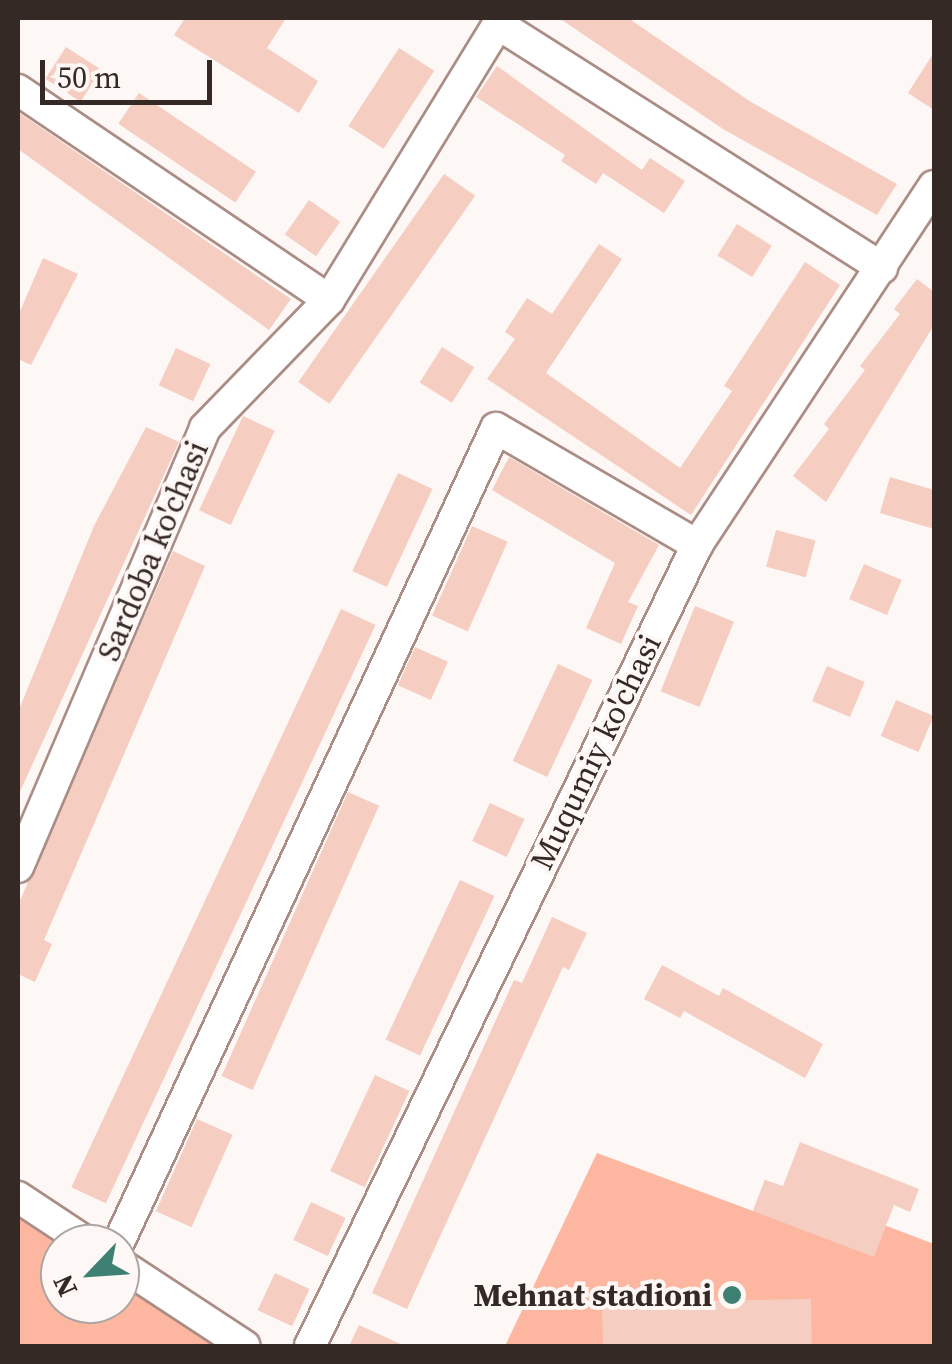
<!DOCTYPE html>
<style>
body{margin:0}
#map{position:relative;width:952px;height:1364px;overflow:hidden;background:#fdf7f5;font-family:"Source Serif 4",serif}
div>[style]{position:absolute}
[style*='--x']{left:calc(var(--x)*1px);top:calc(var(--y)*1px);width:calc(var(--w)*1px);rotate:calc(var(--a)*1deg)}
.green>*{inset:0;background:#fdb6a0}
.building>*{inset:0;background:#f5cdc1;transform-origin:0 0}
.roads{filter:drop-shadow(2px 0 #aa8d85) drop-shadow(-2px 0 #aa8d85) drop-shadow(0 2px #aa8d85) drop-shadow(0 -2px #aa8d85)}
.minor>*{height:30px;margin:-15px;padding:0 15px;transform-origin:15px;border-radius:15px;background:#fff}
.dots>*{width:28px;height:28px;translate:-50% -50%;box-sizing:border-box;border:5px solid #fdf7f5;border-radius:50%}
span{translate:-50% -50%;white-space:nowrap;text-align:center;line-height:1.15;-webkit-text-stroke:8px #fdf7f5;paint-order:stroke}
.street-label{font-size:32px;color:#342925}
.poi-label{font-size:32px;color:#342925;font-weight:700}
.right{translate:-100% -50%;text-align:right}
.frame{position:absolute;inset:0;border:20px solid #342925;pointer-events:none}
.north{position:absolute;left:40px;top:1224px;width:100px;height:100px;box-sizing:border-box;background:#fdf7f5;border:2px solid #ada5a2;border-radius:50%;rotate:245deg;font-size:28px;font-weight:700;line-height:40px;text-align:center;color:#342925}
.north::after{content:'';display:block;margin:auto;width:35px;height:45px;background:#3e8071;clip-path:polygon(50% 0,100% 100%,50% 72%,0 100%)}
.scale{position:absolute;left:40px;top:60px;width:172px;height:45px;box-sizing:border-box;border:5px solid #342925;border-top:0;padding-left:12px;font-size:30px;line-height:35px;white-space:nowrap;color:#342925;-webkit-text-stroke:8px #fdf7f5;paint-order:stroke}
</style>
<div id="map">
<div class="green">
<div style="clip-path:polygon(597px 1153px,753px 1211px,765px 1180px,934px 1244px,934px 1346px,505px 1346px)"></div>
<div style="clip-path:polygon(18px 1206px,76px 1244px,60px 1244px,60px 1304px,120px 1304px,120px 1272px,234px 1346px,18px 1346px)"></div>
</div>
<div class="building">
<div style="clip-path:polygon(185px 18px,286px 18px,267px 48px,318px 81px,299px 113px,174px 35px)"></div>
<div style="clip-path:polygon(559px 18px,628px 18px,751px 102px,897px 184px,877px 215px,723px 129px)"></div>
<div style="left:66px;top:47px;width:42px;height:38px;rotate:33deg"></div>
<div style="left:399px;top:48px;width:42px;height:93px;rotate:33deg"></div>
<div style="clip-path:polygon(934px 52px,934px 110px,908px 93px)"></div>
<div style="clip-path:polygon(497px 66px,642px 170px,650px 158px,685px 181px,664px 213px,603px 173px,596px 184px,561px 161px,565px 155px,476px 97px)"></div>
<div style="left:139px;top:93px;width:141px;height:37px;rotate:34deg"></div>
<div style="clip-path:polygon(18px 112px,291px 299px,269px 330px,18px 149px)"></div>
<div style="left:444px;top:174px;width:38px;height:254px;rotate:35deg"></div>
<div style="left:309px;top:200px;width:38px;height:42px;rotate:35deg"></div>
<div style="left:737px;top:224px;width:41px;height:37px;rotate:32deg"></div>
<div style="clip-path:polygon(599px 244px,622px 259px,546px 373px,680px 468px,732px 391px,724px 386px,805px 262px,840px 285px,691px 515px,487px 379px,515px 339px,505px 332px,527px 298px,552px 314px)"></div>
<div style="clip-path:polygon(43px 258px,78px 274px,31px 365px,18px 359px,18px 316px)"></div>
<div style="clip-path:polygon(917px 279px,934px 292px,934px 325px,826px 502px,793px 476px,829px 429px,824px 424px,865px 370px,860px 366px,900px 314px,894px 309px)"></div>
<div style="left:442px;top:347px;width:38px;height:42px;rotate:32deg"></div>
<div style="left:176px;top:348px;width:38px;height:41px;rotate:25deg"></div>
<div style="left:243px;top:416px;width:35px;height:104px;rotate:25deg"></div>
<div style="clip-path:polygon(146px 427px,179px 442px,18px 796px,18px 712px,94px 526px)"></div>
<div style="clip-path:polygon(509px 457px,659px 545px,628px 602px,638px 606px,621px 644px,586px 628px,615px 563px,492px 490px)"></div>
<div style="left:398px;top:473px;width:38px;height:108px;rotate:25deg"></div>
<div style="clip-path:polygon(890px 477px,934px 490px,934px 529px,880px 513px)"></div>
<div style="left:472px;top:526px;width:39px;height:98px;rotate:24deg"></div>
<div style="left:776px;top:530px;width:41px;height:38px;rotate:15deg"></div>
<div style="clip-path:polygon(173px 551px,205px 566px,44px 940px,52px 944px,35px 982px,18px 974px,18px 905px)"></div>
<div style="left:864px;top:564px;width:41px;height:38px;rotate:23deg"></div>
<div style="left:695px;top:606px;width:42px;height:92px;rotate:22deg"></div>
<div style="left:341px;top:609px;width:38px;height:638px;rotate:25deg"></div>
<div style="left:415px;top:647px;width:36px;height:42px;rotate:24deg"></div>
<div style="left:558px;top:664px;width:38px;height:107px;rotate:25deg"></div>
<div style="left:827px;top:666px;width:41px;height:38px;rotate:23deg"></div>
<div style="left:896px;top:700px;width:41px;height:39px;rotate:23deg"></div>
<div style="left:348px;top:792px;width:34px;height:311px;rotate:24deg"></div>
<div style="left:490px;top:803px;width:38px;height:42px;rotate:25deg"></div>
<div style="left:460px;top:880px;width:38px;height:176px;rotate:25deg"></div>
<div style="clip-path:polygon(552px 917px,587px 933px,569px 970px,563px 967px,407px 1309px,372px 1293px,514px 980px,522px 983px)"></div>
<div style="clip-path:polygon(662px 965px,719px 996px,723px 988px,823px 1044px,805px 1078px,684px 1011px,680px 1018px,644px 999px)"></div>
<div style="left:375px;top:1075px;width:38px;height:106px;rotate:25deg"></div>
<div style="left:197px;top:1119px;width:39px;height:101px;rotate:24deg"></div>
<div style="clip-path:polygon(800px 1142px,919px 1189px,910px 1212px,894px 1205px,874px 1257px,753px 1211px,765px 1180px,783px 1186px)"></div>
<div style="left:311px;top:1202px;width:38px;height:42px;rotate:25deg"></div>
<div style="left:275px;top:1273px;width:38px;height:41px;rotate:25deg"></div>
<div style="left:811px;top:1299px;width:47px;height:209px;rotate:89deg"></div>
<div style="clip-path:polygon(359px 1325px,405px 1346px,349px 1346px)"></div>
</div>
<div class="roads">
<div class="minor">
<div style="--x:498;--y:24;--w:455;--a:32.4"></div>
<div style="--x:18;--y:90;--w:375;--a:34"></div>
<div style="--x:18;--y:867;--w:477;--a:-66.9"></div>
<div style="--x:205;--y:428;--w:178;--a:-45.9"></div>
<div style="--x:329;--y:300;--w:331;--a:-58.5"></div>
<div style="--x:18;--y:1197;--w:85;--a:33.5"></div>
<div style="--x:118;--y:1244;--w:899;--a:-65.14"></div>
<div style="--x:496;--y:428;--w:233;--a:30.2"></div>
<div style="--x:120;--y:1264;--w:149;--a:33.3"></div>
<div style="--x:310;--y:1346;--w:890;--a:-64.21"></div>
<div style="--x:697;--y:545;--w:430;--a:-56.6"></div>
</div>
</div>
<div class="dots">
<div style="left:732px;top:1295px;background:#3e8071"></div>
</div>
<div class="street-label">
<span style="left:153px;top:551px;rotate:-67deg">Sardoba ko'chasi</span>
<span style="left:596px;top:752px;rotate:-64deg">Muqumiy ko'chasi</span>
</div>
<div class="poi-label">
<span class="right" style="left:712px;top:1295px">Mehnat stadioni</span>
</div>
<div class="frame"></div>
<div class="north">N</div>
<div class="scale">50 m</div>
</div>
